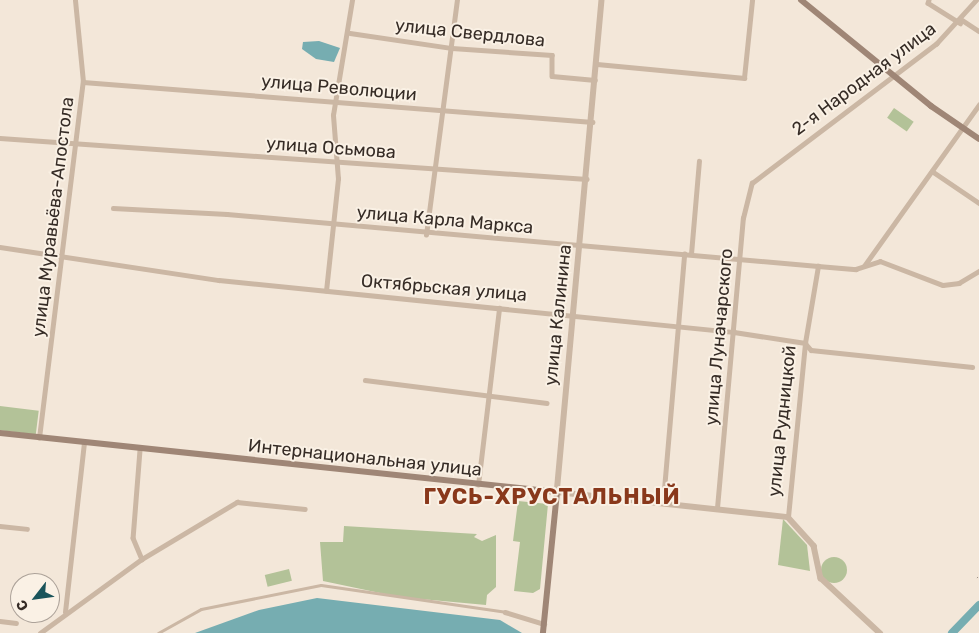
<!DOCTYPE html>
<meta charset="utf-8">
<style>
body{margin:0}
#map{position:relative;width:979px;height:633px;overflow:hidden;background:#f3e7d9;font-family:Rubik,sans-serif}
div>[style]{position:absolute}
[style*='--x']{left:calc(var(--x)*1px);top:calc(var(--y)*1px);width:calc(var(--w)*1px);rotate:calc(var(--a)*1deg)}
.green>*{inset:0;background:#b3c298;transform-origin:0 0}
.round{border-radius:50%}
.water>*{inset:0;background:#76adb1}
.river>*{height:8px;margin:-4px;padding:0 4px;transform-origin:4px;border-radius:4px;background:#76adb1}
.pedestrian>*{height:3px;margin:-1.5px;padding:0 1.5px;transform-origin:1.5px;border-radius:1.5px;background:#cbb7a4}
.minor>*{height:4.5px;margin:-2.25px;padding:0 2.25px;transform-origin:2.25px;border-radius:2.25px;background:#cbb7a4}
.tertiary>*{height:5.5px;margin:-2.75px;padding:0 2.75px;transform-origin:2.75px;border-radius:2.75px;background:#cbb7a4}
.secondary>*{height:6px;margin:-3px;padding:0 3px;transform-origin:3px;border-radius:3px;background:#9f8676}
.rail>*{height:1px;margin-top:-0.5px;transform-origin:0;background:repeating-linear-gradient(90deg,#362c26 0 1px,transparent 0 5px)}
span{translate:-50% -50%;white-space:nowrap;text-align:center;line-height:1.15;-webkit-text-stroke:4px #faf1e5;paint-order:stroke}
.street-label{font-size:18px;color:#362c26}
.district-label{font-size:22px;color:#89381b;font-weight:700;letter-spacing:1px}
.north{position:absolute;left:10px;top:573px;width:50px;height:50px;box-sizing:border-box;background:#faf1e5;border:1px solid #aca299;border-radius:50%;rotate:240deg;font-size:14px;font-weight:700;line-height:20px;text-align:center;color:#362c26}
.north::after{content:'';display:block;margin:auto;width:18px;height:22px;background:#1a545a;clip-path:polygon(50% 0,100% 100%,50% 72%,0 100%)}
</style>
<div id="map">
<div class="green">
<div style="left:894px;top:108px;width:24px;height:12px;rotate:35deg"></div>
<div style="left:0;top:406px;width:39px;height:24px;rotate:7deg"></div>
<div style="clip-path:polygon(518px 501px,548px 504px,540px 589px,533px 593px,514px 591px,520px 542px,513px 541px)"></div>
<div style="clip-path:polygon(783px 519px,807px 545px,810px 571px,778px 565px)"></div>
<div style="clip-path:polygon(344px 526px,477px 534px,474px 537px,482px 541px,496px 535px,496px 587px,487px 595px,486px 605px,399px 597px,323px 581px,320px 542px,343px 542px)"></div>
<div class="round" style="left:821px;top:557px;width:26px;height:26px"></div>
<div style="left:289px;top:569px;width:12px;height:25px;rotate:76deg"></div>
</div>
<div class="water">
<div style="clip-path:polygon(319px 41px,340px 48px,334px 62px,316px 59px,302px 49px,303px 42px)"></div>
<div style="clip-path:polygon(317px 598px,500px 620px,522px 633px,195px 633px,259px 610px)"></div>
</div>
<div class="river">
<div style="--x:952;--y:633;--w:39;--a:-46"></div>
</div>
<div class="pedestrian">
<div style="--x:158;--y:633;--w:49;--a:-29.2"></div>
<div style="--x:201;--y:609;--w:122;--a:-11.3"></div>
<div style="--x:321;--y:585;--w:186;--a:8.3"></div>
</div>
<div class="minor">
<div style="--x:929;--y:0;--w:3;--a:108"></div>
<div style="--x:928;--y:3;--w:38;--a:32"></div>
<div style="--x:962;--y:20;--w:20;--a:33"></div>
<div style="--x:350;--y:33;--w:103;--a:8.4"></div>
<div style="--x:452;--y:48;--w:100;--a:4"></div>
<div style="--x:552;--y:55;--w:21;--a:90"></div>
<div style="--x:552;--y:76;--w:43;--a:5.3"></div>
<div style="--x:597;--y:64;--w:148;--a:5.4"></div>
<div style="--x:744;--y:78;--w:78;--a:-84.1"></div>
<div style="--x:83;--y:82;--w:511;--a:4.49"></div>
<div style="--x:0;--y:138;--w:588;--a:4"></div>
<div style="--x:932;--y:171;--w:57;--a:34.2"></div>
<div style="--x:113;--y:208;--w:114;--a:3"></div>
<div style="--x:227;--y:214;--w:593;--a:5.03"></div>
<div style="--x:818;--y:266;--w:38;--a:5"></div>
<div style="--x:856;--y:269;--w:25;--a:-18"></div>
<div style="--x:880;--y:261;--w:67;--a:20.9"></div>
<div style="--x:943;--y:285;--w:16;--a:-7"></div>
<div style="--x:959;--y:283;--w:23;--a:-31"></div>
<div style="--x:426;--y:235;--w:237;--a:-82.5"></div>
<div style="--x:0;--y:247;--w:221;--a:8.6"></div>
<div style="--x:219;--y:280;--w:518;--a:5.77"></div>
<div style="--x:734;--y:332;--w:72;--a:8.8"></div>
<div style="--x:805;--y:343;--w:9;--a:49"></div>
<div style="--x:811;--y:350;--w:162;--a:6"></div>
<div style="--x:691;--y:254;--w:93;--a:-85.1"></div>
<div style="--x:864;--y:266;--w:198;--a:-54.5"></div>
<div style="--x:326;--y:291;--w:113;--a:-83.9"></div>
<div style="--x:338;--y:179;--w:64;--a:-94.5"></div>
<div style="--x:333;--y:115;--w:117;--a:-80.6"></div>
<div style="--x:365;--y:380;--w:183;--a:7.2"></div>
<div style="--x:39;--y:438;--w:359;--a:-83"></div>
<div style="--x:83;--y:82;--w:82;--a:-95.6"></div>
<div style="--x:140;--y:450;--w:88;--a:94.5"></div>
<div style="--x:133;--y:538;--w:23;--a:67"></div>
<div style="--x:478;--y:485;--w:178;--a:-83.2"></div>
<div style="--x:663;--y:501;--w:248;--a:-85.1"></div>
<div style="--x:717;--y:508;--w:291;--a:-84.9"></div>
<div style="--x:743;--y:218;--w:36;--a:-76"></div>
<div style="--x:752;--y:183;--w:231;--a:-37.1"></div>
<div style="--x:936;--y:44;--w:59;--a:-47.7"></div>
<div style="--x:788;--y:517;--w:175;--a:-84.4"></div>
<div style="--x:805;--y:343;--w:78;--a:-80.4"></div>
<div style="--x:0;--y:526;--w:27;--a:6"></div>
<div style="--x:65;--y:612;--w:170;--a:-83.6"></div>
<div style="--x:505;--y:612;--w:41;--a:17.1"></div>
<div style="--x:0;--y:621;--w:16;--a:7"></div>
<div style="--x:40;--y:633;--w:126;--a:-36"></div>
<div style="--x:142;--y:559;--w:111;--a:-31"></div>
<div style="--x:237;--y:502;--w:68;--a:5.9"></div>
</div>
<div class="tertiary">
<div style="--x:602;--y:0;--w:494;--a:95.2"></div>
<div style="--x:557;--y:492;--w:232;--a:6.2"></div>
<div style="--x:788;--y:517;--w:39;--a:48"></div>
<div style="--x:814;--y:546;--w:33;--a:78"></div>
<div style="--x:821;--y:578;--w:81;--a:43"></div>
</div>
<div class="secondary">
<div style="--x:801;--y:0;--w:168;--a:39.2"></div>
<div style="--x:931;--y:106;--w:58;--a:34.5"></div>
<div style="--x:0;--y:433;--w:560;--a:6.05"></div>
<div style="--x:557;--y:492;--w:142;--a:95.7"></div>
</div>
<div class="rail">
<div style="--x:977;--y:577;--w:4;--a:56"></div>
</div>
<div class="street-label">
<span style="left:470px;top:33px;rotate:6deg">улица Свердлова</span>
<span style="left:864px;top:79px;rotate:-37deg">2-я Народная улица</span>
<span style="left:339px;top:88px;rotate:5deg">улица Революции</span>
<span style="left:331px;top:148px;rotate:4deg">улица Осьмова</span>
<span style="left:53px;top:217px;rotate:-83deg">улица Муравьёва-Апостола</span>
<span style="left:445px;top:220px;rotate:5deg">улица Карла Маркса</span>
<span style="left:444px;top:288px;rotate:5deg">Октябрьская улица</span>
<span style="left:558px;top:315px;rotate:-84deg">улица Калинина</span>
<span style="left:719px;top:337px;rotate:-85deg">улица Луначарского</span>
<span style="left:782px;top:421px;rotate:-84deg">улица Рудницкой</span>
<span style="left:365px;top:458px;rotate:6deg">Интернациональная улица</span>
</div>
<div class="district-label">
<span style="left:552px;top:497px">ГУСЬ-ХРУСТАЛЬНЫЙ</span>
</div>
<div class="north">С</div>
</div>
